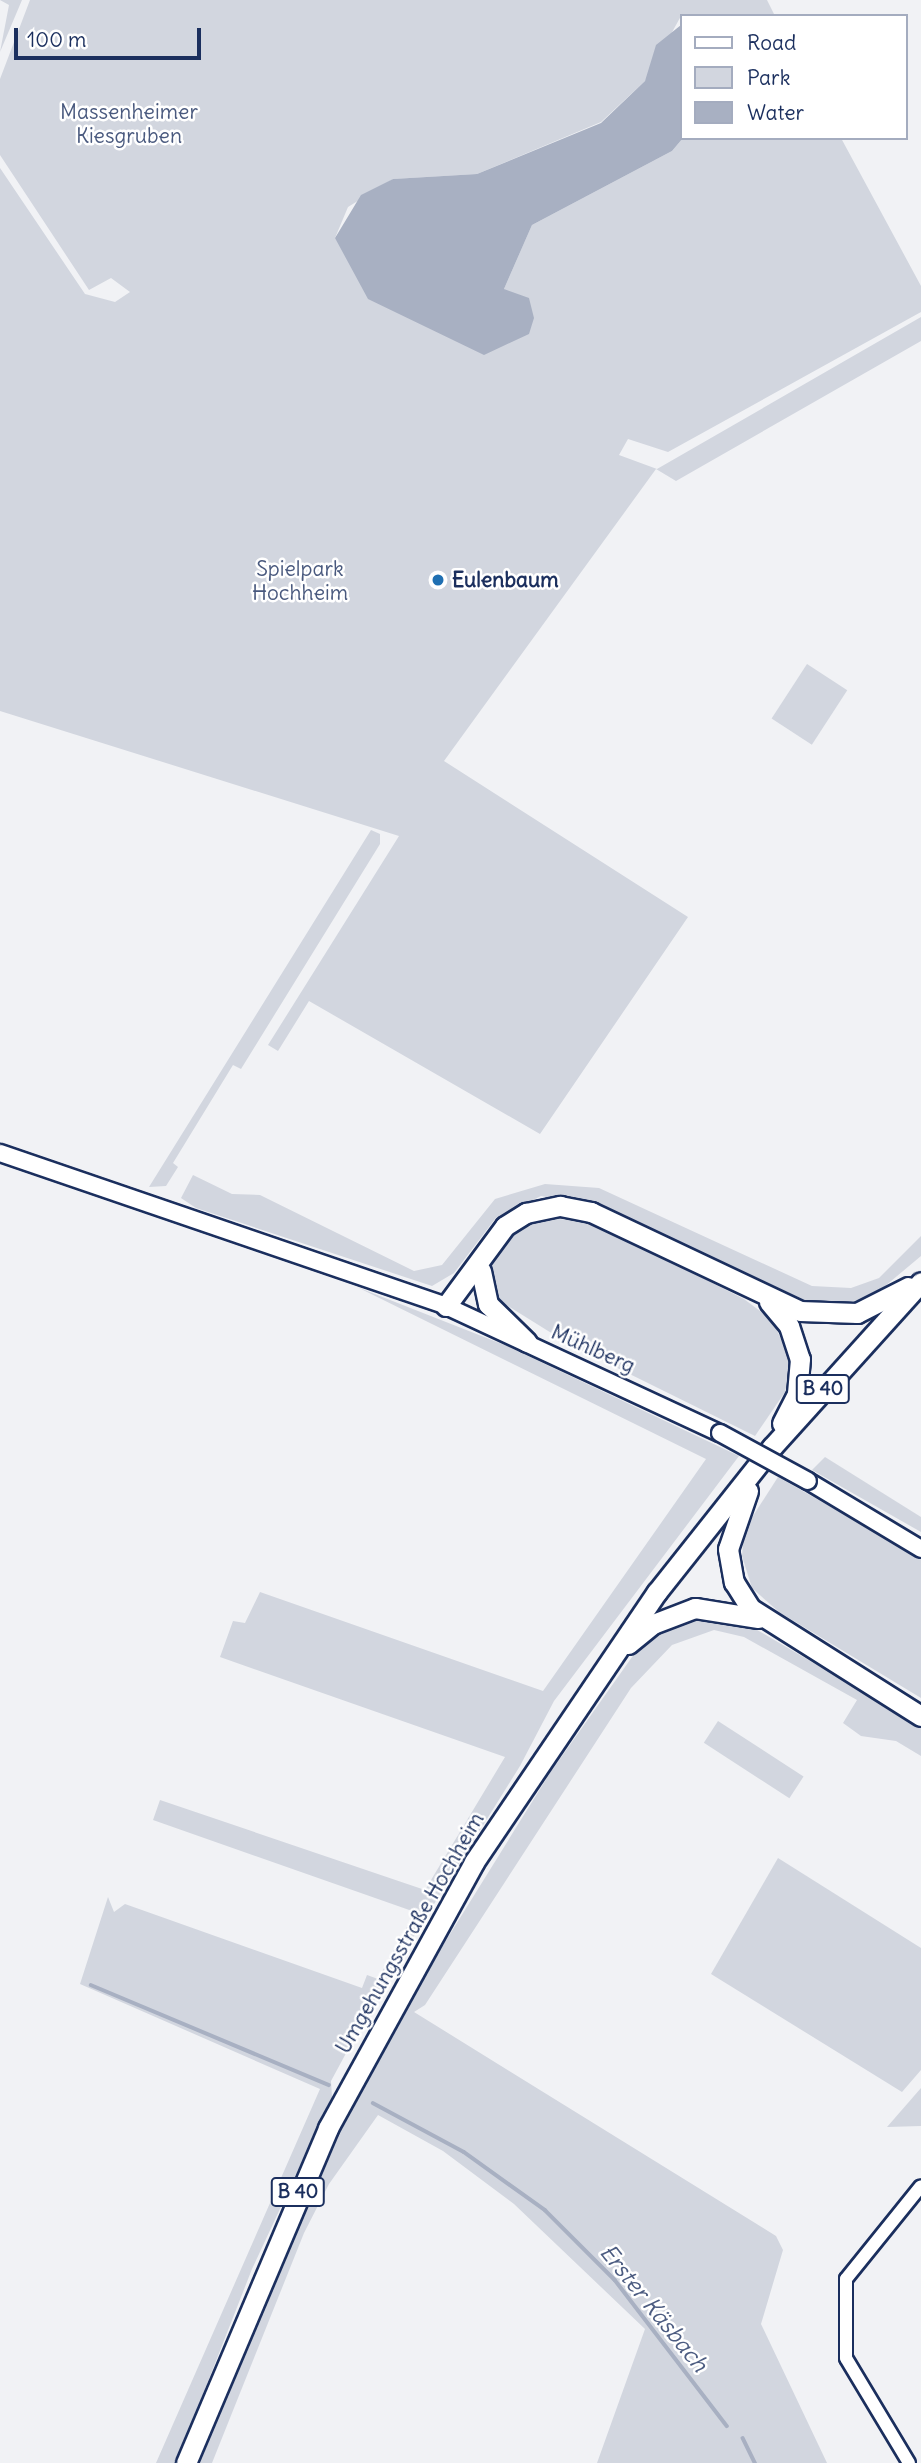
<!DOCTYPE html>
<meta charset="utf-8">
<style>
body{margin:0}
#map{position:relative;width:921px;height:2463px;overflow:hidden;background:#f1f2f5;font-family:Delius,sans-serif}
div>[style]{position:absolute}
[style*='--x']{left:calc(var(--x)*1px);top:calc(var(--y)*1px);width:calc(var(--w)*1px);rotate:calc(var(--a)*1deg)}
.green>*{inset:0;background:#d2d6df;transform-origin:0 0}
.water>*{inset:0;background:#a8b0c2}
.stream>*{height:3.5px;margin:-1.75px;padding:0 1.75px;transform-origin:1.75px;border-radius:1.75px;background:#a8b0c2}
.roads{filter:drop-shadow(2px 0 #1b2f5e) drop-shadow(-2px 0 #1b2f5e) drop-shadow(0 2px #1b2f5e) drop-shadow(0 -2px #1b2f5e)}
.minor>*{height:12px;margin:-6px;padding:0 6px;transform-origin:6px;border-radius:6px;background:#fff}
.secondary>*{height:16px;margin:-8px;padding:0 8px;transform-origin:8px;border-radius:8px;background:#fff}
.primary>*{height:19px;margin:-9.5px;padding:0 9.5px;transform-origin:9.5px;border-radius:9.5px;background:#fff}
.bridges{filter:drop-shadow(2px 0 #1b2f5e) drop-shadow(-2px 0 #1b2f5e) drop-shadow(0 2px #1b2f5e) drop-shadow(0 -2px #1b2f5e)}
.secondary-bridge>*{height:16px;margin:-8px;padding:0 8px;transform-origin:8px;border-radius:8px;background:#fff}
.dots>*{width:19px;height:19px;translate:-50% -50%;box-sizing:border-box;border:4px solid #fff;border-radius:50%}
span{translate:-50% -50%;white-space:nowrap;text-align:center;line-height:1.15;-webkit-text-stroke:5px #fff;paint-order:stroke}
.shield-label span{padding:2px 5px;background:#fff;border:2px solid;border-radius:5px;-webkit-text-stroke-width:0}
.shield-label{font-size:19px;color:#1b2f5e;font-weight:700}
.park-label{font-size:21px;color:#49597e}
.poi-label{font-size:21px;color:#1b2f5e;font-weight:700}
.left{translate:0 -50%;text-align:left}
.street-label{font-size:21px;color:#1b2f5e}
.water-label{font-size:23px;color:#4c5c81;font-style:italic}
.legend{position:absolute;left:680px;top:14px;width:228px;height:126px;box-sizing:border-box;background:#fff;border:2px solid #a4acbf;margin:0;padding:9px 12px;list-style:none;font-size:21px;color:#1b2f5e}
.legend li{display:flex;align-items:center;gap:14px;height:35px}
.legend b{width:35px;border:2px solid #a4acbf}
.scale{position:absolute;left:14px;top:28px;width:187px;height:32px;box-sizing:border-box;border:4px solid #1b2f5e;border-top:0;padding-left:9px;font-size:21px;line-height:24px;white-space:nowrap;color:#1b2f5e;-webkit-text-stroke:5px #fff;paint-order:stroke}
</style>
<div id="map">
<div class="green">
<div style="clip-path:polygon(0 0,22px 0,0 52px,9px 5px)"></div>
<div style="clip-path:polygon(30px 0,767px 0,775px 16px,681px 16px,645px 81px,601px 122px,477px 174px,393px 179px,348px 207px,335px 238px,509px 296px,504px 289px,532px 225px,672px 151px,683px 138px,841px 138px,921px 286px,921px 312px,668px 452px,628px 439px,619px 455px,657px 469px,921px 317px,921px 341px,676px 481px,656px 469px,444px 761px,688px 917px,540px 1134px,309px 1001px,278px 1051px,268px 1045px,399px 836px,0 711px,0 168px,85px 294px,115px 302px,130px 292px,111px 278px,89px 290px,0 155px,0 79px)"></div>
<div style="left:807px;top:664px;width:48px;height:65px;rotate:33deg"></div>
<div style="clip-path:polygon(371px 830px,380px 834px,380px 844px,241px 1069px,233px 1065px,173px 1163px,178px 1167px,166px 1186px,149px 1187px)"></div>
<div style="clip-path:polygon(193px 1175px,232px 1194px,260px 1195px,414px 1271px,442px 1265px,495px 1199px,545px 1184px,599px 1188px,812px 1286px,851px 1288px,879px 1278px,921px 1236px,921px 1256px,872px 1297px,834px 1305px,807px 1301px,604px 1207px,541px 1196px,495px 1219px,454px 1273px,432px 1286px,196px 1208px,181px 1198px)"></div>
<div style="clip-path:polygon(544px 1218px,585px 1221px,617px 1235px,744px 1299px,772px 1320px,789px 1356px,789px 1375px,785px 1392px,755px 1436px,569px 1344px,492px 1296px,489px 1270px,499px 1250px,508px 1237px)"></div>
<div style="clip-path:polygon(357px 1287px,507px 1346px,739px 1456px,554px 1701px,520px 1766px,378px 1994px,331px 2081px,332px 2097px,252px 2269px,176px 2463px,156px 2463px,320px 2089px,80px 1984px,108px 1897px,114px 1912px,125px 1904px,362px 1988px,367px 1975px,378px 1979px,415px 1912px,153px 1820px,160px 1800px,425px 1890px,505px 1757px,220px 1657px,233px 1621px,245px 1623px,260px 1592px,543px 1691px,706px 1459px)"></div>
<div style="clip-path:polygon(825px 1457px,921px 1517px,921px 1532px,812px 1470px)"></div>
<div style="clip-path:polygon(778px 1477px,921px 1558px,921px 1698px,779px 1612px,752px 1588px,742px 1556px,744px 1530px)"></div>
<div style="clip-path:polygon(688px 1617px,752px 1627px,921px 1726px,921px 1756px,896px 1741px,861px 1736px,843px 1723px,857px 1700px,744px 1637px,714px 1630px,672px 1645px,631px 1688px,425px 2005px,414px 2012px,776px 2236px,783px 2250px,761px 2324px,827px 2463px,597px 2463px,645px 2329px,514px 2204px,443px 2151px,378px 2115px,329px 2184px,304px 2233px,212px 2463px,196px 2463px,326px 2154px,409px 2000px,550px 1773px,637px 1650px)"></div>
<div style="left:718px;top:1721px;width:102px;height:26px;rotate:33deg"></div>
<div style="clip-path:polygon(778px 1858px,921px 1948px,921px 2070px,902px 2092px,711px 1974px)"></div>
<div style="clip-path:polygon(921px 2088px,921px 2126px,887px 2127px)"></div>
</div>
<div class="water">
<div style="clip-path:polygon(681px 25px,683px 138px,672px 151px,532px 225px,504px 289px,529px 298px,534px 318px,529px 334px,484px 355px,368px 299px,335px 238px,361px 195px,393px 179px,477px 174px,601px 123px,645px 81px,656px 45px)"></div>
</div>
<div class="stream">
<div style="--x:91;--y:1985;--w:258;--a:22.8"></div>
<div style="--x:373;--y:2103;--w:103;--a:28.3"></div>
<div style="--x:464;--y:2152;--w:100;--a:35.6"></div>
<div style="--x:545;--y:2210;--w:99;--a:45"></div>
<div style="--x:615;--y:2280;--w:184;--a:52.5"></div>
<div style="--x:743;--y:2438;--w:28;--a:64"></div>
</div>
<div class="roads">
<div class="minor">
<div style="--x:909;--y:2463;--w:122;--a:-121"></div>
<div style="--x:846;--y:2358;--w:79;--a:-90"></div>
<div style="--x:846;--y:2279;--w:119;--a:-51.1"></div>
</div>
<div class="secondary">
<div style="--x:0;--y:1153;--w:472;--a:18.9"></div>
<div style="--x:446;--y:1306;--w:302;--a:24.9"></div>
<div style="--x:808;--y:1481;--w:132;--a:31"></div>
</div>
<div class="primary">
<div style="--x:481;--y:1271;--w:34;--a:78"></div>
<div style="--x:488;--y:1304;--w:54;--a:44.3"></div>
<div style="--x:769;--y:1302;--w:31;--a:50"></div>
<div style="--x:789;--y:1326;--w:35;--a:72"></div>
<div style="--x:800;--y:1359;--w:35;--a:95"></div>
<div style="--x:797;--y:1394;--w:33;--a:117"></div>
<div style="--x:446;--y:1306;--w:99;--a:-53.6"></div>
<div style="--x:505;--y:1226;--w:25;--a:-32"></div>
<div style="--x:526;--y:1213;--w:35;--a:-12"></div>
<div style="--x:560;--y:1206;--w:32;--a:11"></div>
<div style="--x:591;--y:1212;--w:231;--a:25.3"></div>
<div style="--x:800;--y:1311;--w:57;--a:2"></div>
<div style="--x:857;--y:1313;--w:57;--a:-27"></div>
<div style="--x:748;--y:1491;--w:61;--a:109"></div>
<div style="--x:728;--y:1549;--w:34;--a:80"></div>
<div style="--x:734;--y:1582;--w:31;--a:58"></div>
<div style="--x:750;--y:1608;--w:202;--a:32.3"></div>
<div style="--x:628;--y:1644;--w:32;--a:-39"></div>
<div style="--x:653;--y:1624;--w:45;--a:-20.9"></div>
<div style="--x:695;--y:1608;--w:64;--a:9"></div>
<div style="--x:186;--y:2463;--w:364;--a:-67"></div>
<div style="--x:328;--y:2128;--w:303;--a:-61.2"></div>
<div style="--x:474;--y:1862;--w:326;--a:-55.9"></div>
<div style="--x:657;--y:1592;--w:185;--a:-51.6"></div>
<div style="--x:772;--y:1447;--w:222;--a:-47.9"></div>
</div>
</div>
<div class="bridges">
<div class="secondary-bridge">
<div style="--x:720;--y:1433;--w:100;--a:28.6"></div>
</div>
</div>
<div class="dots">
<div style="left:438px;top:580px;background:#1f6fb2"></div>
</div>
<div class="shield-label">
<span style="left:823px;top:1389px">B 40</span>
<span style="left:298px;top:2192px">B 40</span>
</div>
<div class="park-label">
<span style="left:129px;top:124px">Massenheimer<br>Kiesgruben</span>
<span style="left:300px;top:581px">Spielpark<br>Hochheim</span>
</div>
<div class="poi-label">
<span class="left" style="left:452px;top:580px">Eulenbaum</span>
</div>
<div class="street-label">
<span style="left:593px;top:1349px;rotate:24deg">Mühlberg</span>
<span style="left:410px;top:1933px;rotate:-60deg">Umgehungsstraße Hochheim</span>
</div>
<div class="water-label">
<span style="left:654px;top:2308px;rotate:51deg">Erster Käsbach</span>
</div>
<ul class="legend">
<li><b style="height:9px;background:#fff"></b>Road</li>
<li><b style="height:19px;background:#d2d6df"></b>Park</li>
<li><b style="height:19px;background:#a8b0c2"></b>Water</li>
</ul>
<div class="scale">100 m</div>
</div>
